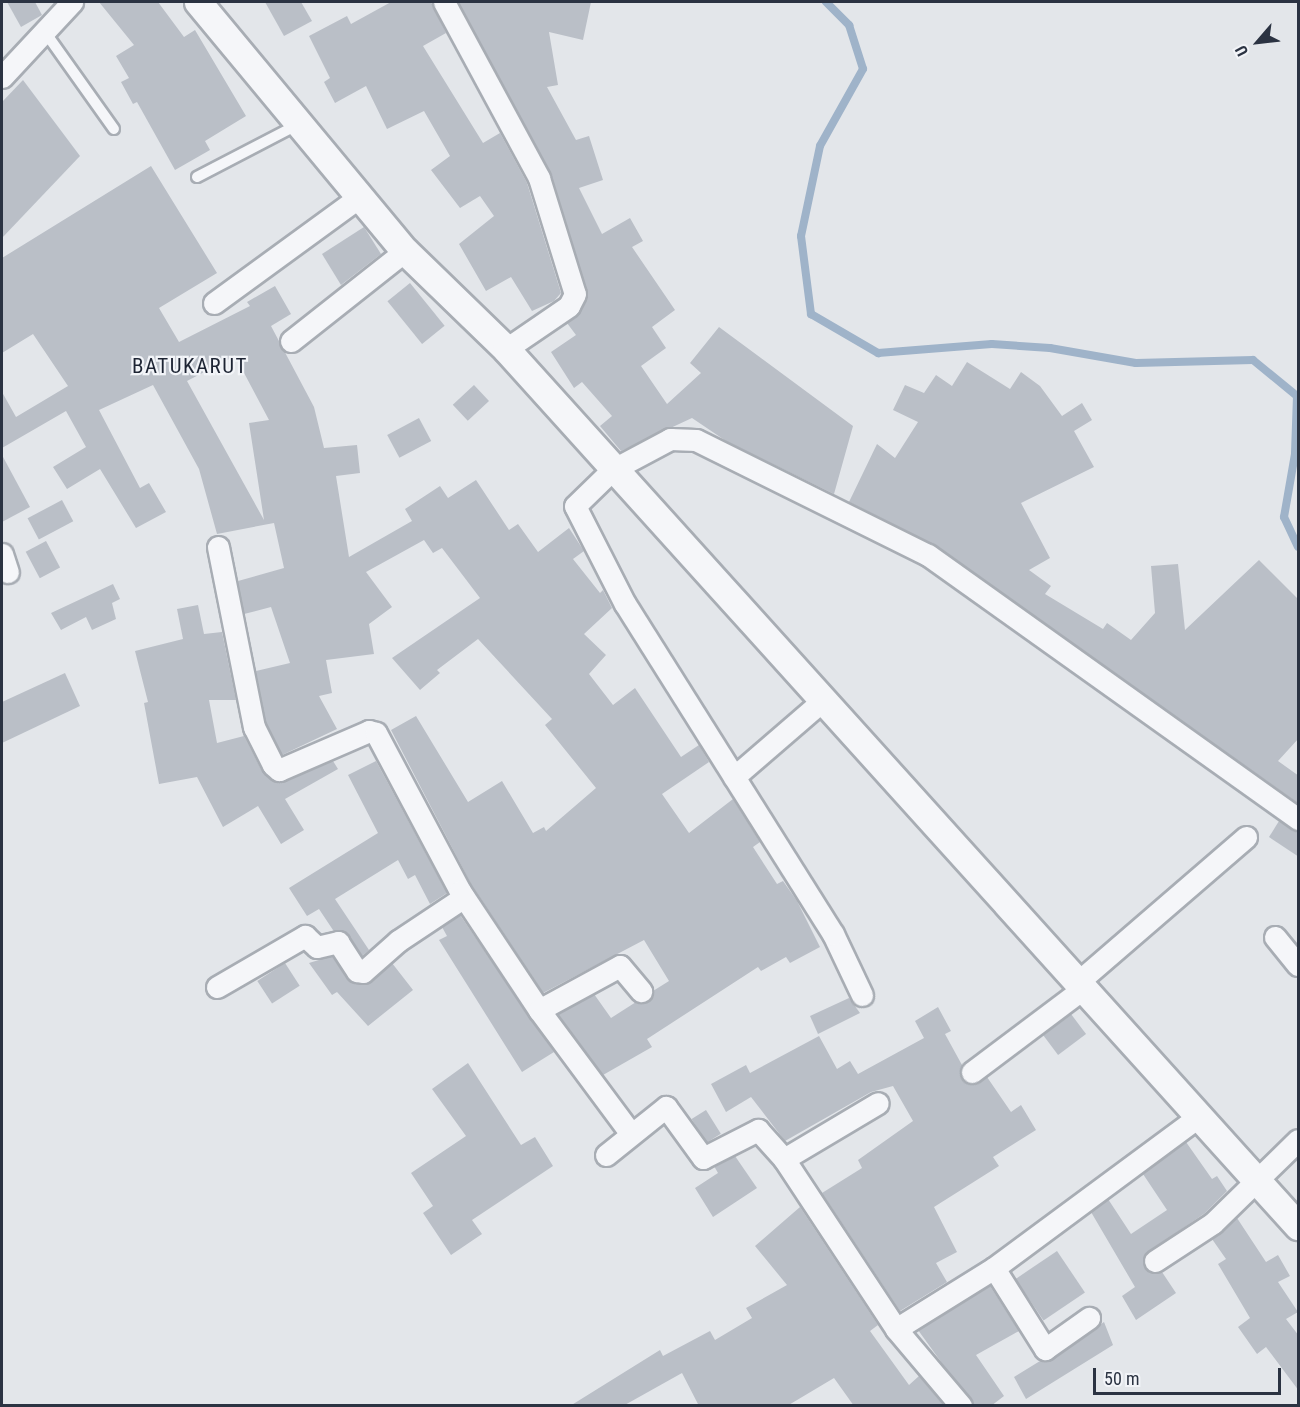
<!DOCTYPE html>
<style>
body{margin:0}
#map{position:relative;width:1300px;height:1407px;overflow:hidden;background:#e3e6ea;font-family:"Roboto Condensed",sans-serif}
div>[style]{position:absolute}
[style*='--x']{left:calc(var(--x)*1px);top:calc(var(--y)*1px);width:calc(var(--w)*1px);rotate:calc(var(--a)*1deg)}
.stream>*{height:8px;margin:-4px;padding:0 4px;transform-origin:4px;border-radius:4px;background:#9fb3c9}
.building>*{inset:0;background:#babfc7;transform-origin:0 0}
.roads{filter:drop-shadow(2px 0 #a8adb4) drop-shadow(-2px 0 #a8adb4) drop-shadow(0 2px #a8adb4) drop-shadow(0 -2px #a8adb4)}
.service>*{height:10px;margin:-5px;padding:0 5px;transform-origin:5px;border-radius:5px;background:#f5f6f9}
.minor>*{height:21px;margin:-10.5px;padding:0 10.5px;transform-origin:10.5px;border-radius:10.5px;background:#f5f6f9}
.tertiary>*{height:27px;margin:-13.5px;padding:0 13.5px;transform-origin:13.5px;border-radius:13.5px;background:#f5f6f9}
span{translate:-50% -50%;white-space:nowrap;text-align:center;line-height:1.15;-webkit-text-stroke:4.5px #f2f4f8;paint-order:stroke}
.quarter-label{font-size:21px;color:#1d2433;letter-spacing:1.5px}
.frame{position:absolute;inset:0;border:3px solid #2b3342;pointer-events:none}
.north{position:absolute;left:1228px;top:12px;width:60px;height:60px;-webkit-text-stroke:4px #f2f4f8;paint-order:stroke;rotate:242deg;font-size:16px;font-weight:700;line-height:24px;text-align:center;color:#2b3342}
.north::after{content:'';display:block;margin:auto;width:21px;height:27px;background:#2b3342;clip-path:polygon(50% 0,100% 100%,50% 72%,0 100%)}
.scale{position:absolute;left:1093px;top:1368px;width:188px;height:27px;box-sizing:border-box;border:3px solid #2b3342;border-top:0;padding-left:8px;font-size:18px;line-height:21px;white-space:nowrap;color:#2b3342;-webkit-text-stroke:4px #f2f4f8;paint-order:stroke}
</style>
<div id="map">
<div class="stream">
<div style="--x:826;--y:2;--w:33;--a:45"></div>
<div style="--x:849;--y:25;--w:46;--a:72.3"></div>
<div style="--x:863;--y:69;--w:88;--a:119.2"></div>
<div style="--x:820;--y:146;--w:92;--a:101.9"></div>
<div style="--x:801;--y:236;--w:79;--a:82.7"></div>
<div style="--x:811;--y:314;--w:78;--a:30.2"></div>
<div style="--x:878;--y:353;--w:114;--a:-4.5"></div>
<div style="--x:992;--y:344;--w:58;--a:3.9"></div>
<div style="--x:1050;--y:348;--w:87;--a:9.9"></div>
<div style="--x:1136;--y:363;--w:117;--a:-1.5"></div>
<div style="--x:1253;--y:360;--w:57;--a:39.3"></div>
<div style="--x:1297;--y:396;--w:58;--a:92"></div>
<div style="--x:1295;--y:454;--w:64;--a:99.9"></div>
<div style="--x:1284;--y:517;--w:33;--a:65"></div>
</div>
<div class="building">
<div style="clip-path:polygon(7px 2px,35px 2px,42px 15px,21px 27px)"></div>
<div style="clip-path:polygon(99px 2px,158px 2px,184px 37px,195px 30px,246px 116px,205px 141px,210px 150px,175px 170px,137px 102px,133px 104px,121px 82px,129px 78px,116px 56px,134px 45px)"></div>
<div style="clip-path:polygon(265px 2px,301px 2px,312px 21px,284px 36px)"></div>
<div style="clip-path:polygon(391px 2px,431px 2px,446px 33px,423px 46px,483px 143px,500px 133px,527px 183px,561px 293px,554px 301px,532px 311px,511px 277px,486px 291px,459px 244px,494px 216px,480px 196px,460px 208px,431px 170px,450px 156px,424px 111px,387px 129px,366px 86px,335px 103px,324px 82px,330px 78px,309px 36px,347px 16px,351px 24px)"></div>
<div style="clip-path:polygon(458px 2px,591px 2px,583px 40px,549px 32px,558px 85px,547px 87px,576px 140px,589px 136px,603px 180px,579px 188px,602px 234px,630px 218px,643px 241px,632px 247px,675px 310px,652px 327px,666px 348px,641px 366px,667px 404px,701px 373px,690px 363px,719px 327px,853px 426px,834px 494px,726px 441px,692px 418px,621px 451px,600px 426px,612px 416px,582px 382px,574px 388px,551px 352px,576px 335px,567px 323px,580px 312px,587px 291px,551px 174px)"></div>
<div style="clip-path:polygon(23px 80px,80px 156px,2px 238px,2px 102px)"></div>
<div style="clip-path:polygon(evenodd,151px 166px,217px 273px,159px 308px,179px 342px,250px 306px,247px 302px,275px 286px,291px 314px,271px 326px,314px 407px,324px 448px,357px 445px,360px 473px,336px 476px,349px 557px,412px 521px,405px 509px,440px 486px,448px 498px,476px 480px,509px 530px,518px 524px,538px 552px,569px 528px,584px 551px,573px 559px,600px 593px,603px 590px,612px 608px,584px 634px,606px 655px,589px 674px,613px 705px,635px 688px,681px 757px,699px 745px,709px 762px,662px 794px,689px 833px,733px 799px,760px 842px,753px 847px,777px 884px,783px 881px,797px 901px,820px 947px,790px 963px,786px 957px,761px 971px,758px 967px,647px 1039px,652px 1047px,603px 1075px,558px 1014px,594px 994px,611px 1018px,636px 1002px,649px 1001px,653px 991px,669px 981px,644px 940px,543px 993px,471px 884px,391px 730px,416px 716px,468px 802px,502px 781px,533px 833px,544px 827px,546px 831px,596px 788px,545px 725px,552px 719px,478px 639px,437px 670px,440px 673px,420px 690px,392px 658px,480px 598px,442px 548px,433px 553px,424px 540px,366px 572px,392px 607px,369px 624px,374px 654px,326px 660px,332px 693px,319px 696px,337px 729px,282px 755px,266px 723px,256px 671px,290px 663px,271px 607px,244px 614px,238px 581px,284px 568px,274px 523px,217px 534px,199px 469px,153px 385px,99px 410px,140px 488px,149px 483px,166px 512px,136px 528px,100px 469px,67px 489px,53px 467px,86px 447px,66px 411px,2px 448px,2px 392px,16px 417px,68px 386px,33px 334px,2px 353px,2px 258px,151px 166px,235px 356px,269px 420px,249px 423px,264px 520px,187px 381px,235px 356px)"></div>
<div style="clip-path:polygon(364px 227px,381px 254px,341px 285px,322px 254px)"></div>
<div style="left:410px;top:283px;width:55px;height:29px;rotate:51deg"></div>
<div style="clip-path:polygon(967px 362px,1010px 389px,1021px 372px,1040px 386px,1062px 416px,1082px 403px,1092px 420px,1074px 431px,1094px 467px,1021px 503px,1050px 558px,1029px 570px,1051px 586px,1045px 594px,1103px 629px,1107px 623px,1131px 640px,1155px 613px,1151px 566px,1178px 564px,1185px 630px,1259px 560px,1299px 600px,1299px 738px,1278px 761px,1299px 776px,1299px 804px,935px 545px,849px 502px,877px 444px,895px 458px,918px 422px,893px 410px,905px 385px,924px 393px,936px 375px,952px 386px)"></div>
<div style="left:474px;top:385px;width:22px;height:29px;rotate:47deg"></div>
<div style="left:419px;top:418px;width:26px;height:36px;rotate:62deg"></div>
<div style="clip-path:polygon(2px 455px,30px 507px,2px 522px)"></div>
<div style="left:62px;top:500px;width:24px;height:39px;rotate:62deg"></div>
<div style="left:46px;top:541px;width:30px;height:23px;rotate:62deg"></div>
<div style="clip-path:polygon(113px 584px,120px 599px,112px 603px,116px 619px,92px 630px,86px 617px,61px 630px,51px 613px)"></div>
<div style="clip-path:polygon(198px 605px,204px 634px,222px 632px,236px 700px,209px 700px,217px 743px,244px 736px,262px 771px,277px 782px,333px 761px,338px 769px,285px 799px,304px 830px,281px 844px,258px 806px,223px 827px,197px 777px,159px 784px,144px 703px,148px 702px,135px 651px,183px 639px,177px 609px)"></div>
<div style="clip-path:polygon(65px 673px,80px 706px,2px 743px,2px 702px)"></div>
<div style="clip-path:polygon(376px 761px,447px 893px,430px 904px,415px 875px,408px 879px,398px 860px,335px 899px,369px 950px,362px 956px,348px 934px,333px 930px,319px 909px,307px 916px,289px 888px,378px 833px,348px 775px)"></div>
<div style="clip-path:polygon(1279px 821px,1299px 831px,1299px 857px,1269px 837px)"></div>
<div style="clip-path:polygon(460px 915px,554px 1052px,522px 1072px,439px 940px,447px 936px,442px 927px)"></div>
<div style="clip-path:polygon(332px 956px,350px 982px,367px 984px,392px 963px,413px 990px,368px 1026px,337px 992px,332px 995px,309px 963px)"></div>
<div style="left:285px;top:963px;width:27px;height:33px;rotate:57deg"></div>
<div style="clip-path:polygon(849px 998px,860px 1013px,818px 1034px,810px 1016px)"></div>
<div style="clip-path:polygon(938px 1007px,951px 1031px,945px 1034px,962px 1065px,962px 1080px,974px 1085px,987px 1077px,1011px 1112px,1021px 1105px,1036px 1130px,993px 1157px,999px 1166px,934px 1207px,957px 1252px,936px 1263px,947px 1282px,900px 1311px,822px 1193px,862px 1168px,858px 1160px,913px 1121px,893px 1086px,871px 1092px,785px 1141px,751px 1097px,726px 1112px,711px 1084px,746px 1065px,750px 1073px,819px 1036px,837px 1069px,850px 1061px,858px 1074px,924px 1038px,915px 1021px)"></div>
<div style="left:1071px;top:1014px;width:25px;height:35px;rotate:53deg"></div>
<div style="clip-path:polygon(468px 1063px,521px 1145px,535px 1137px,553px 1166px,472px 1220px,482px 1234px,451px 1255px,423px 1213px,433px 1206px,411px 1173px,466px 1136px,432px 1089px)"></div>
<div style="left:706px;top:1110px;width:28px;height:17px;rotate:58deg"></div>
<div style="clip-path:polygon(1186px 1142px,1212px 1179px,1217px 1176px,1227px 1191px,1205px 1213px,1144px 1255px,1145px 1268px,1162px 1272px,1176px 1293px,1136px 1320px,1122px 1296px,1135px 1287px,1091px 1212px,1108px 1199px,1131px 1234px,1167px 1210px,1143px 1174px)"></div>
<div style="clip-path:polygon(735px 1156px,757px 1188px,713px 1217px,695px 1188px,718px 1173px,714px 1166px)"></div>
<div style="clip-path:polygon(800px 1207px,878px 1325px,870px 1331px,909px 1385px,919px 1376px,944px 1406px,854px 1406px,834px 1378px,787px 1406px,699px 1406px,682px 1373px,623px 1406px,570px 1406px,660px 1350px,663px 1356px,710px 1331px,715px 1340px,752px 1318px,746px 1308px,787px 1285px,755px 1246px)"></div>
<div style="clip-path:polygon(1237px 1218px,1266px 1262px,1278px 1255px,1290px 1276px,1278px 1282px,1298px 1312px,1286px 1319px,1299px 1336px,1299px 1391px,1266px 1347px,1257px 1354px,1238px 1327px,1250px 1318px,1218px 1264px,1226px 1259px,1212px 1239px)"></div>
<div style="left:1057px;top:1251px;width:50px;height:50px;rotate:56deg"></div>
<div style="clip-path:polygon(990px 1286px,1019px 1331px,976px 1355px,1004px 1396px,991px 1406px,973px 1406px,918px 1330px)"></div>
<div style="clip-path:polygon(1104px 1322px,1113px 1345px,1026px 1399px,1014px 1377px,1040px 1361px,1052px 1359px)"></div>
</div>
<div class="roads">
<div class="service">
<div style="--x:45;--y:32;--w:119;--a:54.6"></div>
<div style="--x:197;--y:177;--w:113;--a:-27.5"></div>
</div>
<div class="minor">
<div style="--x:444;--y:2;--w:200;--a:61.6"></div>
<div style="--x:539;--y:178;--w:121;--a:72.8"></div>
<div style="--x:575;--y:294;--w:13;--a:117"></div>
<div style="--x:569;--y:306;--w:76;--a:145.7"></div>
<div style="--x:2;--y:77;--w:103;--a:-47"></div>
<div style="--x:214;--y:303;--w:182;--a:-36.1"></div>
<div style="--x:291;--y:341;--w:145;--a:-38.3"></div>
<div style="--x:218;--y:547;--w:184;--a:78.7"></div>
<div style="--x:254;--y:727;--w:42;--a:63.4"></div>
<div style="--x:273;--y:765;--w:8;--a:40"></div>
<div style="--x:279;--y:770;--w:98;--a:-23.4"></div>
<div style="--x:369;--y:731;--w:7;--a:16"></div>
<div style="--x:376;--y:733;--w:179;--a:62"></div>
<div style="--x:460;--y:891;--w:143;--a:56.4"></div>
<div style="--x:539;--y:1010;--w:154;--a:53.4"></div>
<div style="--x:2;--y:554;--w:19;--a:72"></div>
<div style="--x:734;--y:777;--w:116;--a:-40.8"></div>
<div style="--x:1275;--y:937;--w:36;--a:51"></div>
<div style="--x:1078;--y:982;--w:222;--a:-40.8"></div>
<div style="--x:217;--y:987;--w:102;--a:-30.1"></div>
<div style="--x:305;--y:936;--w:16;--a:43"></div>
<div style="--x:317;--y:947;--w:22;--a:-13"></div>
<div style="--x:338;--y:942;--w:35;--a:57"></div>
<div style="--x:357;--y:971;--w:6;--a:9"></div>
<div style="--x:363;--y:972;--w:47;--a:-41.5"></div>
<div style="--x:398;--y:941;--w:79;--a:-33.7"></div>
<div style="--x:862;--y:995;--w:68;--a:-115.4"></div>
<div style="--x:833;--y:934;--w:390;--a:-122.2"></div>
<div style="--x:625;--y:604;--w:110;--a:-117"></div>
<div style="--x:575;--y:506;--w:52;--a:-44.2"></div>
<div style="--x:612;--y:470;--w:66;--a:-28.1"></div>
<div style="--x:670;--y:439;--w:26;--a:2"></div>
<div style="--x:696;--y:440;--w:259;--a:26.4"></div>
<div style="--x:928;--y:555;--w:455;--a:35.5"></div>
<div style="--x:539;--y:1010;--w:92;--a:-28.5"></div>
<div style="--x:620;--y:966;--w:33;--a:50"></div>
<div style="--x:972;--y:1072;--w:140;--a:-36.9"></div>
<div style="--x:606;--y:1155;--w:77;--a:-38.7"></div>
<div style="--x:666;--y:1107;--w:63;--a:54"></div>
<div style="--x:703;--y:1158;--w:62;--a:-27"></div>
<div style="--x:758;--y:1130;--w:39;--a:48"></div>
<div style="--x:784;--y:1159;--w:204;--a:56.6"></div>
<div style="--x:896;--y:1329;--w:115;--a:-31.9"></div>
<div style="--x:994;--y:1268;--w:252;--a:-36.5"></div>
<div style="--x:784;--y:1159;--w:109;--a:-30.8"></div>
<div style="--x:1155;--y:1261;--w:69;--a:-33.2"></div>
<div style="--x:1213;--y:1223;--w:119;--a:-44.3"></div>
<div style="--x:994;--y:1268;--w:96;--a:57.8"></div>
<div style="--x:1045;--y:1349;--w:54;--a:-35.2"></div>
<div style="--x:896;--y:1329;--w:101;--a:49.8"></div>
</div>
<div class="tertiary">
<div style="--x:198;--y:2;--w:324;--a:50.3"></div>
<div style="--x:405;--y:251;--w:141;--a:44.1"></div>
<div style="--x:506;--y:349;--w:1182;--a:47.92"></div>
</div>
</div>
<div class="quarter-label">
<span style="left:190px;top:366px">BATUKARUT</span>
</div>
<div class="frame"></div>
<div class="north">U</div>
<div class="scale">50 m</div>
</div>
